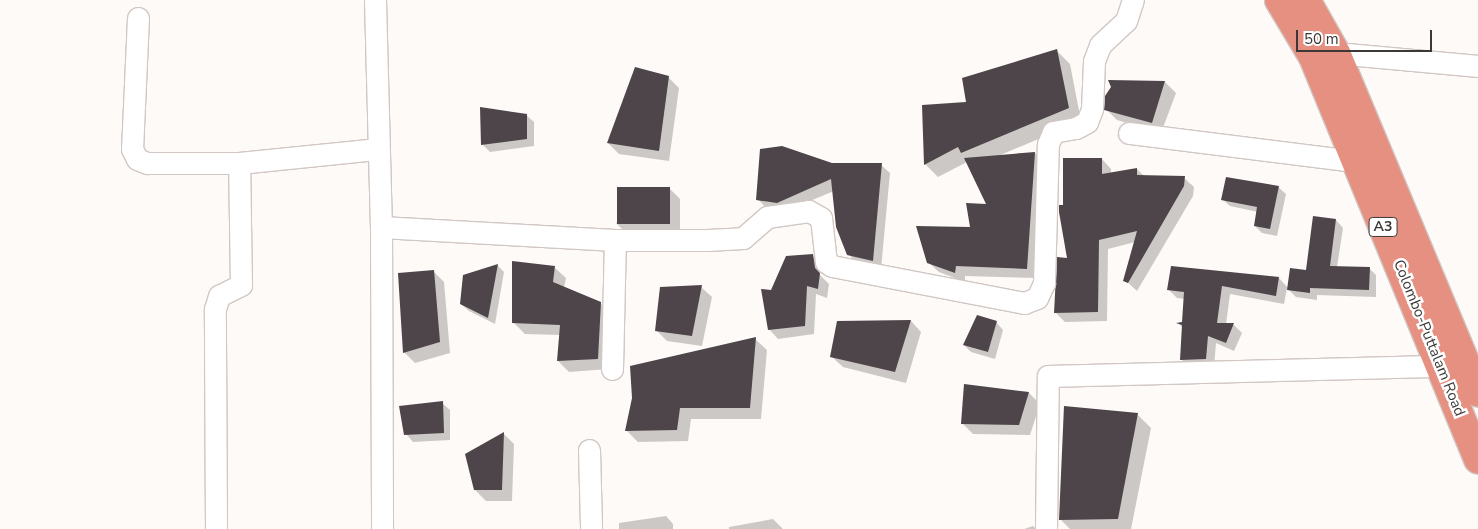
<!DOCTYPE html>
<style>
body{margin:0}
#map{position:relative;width:1478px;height:529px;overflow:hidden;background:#fefaf8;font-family:"Nunito Sans",sans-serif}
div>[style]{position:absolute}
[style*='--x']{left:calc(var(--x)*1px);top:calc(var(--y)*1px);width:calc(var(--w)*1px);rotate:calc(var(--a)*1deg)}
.shadow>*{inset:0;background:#0003}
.building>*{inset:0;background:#4d4549;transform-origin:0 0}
.roads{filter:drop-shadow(1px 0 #d1c7c3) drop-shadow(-1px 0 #d1c7c3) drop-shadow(0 1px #d1c7c3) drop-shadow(0 -1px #d1c7c3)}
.minor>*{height:21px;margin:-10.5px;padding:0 10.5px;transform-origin:10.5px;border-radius:10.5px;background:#fff}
.trunk>*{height:28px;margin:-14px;padding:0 14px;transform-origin:14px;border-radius:14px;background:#e69082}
span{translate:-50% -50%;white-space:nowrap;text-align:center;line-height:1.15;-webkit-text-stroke:5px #fff;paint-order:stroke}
.shield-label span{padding:1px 4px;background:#fff;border:1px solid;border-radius:4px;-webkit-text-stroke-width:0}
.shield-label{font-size:14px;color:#3c3836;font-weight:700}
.street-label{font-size:15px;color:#3c3836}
.scale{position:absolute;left:1296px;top:30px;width:136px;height:22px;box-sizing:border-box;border:2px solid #3c3836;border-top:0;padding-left:6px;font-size:15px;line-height:18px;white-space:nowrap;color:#3c3836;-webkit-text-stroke:4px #fff;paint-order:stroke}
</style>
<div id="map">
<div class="shadow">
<div style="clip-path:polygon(1057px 51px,1070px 64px,1081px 121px,998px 156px,1035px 153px,1045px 163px,1037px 278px,965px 276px,965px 282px,939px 272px,928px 262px,971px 229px,988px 205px,967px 162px,938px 177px,925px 164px,968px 103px)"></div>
<div style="clip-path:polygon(668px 77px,679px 88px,669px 161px,619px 154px,608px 143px)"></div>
<div style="clip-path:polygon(1109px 81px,1165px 82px,1176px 93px,1161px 133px,1117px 120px,1106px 109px,1112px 87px)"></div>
<div style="clip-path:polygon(526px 115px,534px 122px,534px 146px,490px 152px,483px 145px)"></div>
<div style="clip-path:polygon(1102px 159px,1111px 169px,1111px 173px,1137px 169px,1144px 176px,1184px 178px,1194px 187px,1193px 196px,1137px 291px,1125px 280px,1135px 242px,1108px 249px,1107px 321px,1065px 322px,1055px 312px,1068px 259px,1065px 206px)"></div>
<div style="clip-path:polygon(881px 165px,890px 173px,881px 269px,857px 263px,848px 254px,834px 191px,786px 211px,766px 208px,758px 199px)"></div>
<div style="clip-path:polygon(1278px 187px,1286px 194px,1277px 236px,1262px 233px,1255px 226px,1258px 212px,1230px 206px,1222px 199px)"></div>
<div style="clip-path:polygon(669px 188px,680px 199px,680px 234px,627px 234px,616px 223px)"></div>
<div style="clip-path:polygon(1336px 220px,1343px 228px,1337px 267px,1369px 268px,1376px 275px,1376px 297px,1317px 295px,1317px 300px,1296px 297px,1287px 288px,1284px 304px,1230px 294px,1226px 324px,1234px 325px,1242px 333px,1234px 351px,1216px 343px,1214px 367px,1190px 368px,1182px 360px,1183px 328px,1179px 324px,1183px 323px,1185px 299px,1177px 298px,1169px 290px,1279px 278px,1288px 288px,1307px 271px)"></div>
<div style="clip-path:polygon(812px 256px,821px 265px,823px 274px,815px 270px,829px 284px,827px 298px,816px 294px,814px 334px,778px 339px,769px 329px,772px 291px)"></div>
<div style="clip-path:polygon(497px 265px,504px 272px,495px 324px,469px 311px,461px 304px)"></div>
<div style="clip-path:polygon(555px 268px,566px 278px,564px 288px,600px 303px,611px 314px,608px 369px,569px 372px,558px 361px,560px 335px,525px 334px,514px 323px)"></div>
<div style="clip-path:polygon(433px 271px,444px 282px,450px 353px,415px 363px,404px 352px)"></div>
<div style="clip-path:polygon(701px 287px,712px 297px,702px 346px,667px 341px,656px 330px)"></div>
<div style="clip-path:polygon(911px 321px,921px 332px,906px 383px,843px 367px,832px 357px,838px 322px)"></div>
<div style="clip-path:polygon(996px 322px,1003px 330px,995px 359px,971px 352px,964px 345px)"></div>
<div style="clip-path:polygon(755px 339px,767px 350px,761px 419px,691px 419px,688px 441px,638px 442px,626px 430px)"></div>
<div style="clip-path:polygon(965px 385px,1029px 393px,1040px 404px,1030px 435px,973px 434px,962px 423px)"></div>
<div style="clip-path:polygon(442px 403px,450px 410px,450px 440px,413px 442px,406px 434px)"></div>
<div style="clip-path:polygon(1138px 415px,1151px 428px,1131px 529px,1070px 529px,1060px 519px)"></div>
<div style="clip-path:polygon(504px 434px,514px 444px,512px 501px,486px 501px,475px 490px,466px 455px)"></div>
<div style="clip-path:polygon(666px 516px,673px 524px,673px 529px,619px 529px,619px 523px)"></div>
<div style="clip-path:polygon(773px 519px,783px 529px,729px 529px,729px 527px)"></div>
<div style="clip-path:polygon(1033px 526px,1036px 529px,1024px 529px)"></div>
</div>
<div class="building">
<div style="clip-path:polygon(1057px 49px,1069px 108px,961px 153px,958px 147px,924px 165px,922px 105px,966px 102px,962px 78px)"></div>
<div style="clip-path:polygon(635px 67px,669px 76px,659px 151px,607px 143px)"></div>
<div style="clip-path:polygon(1108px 80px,1165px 81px,1152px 123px,1104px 110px,1105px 96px,1111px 87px)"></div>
<div style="clip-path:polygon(480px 107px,527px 114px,527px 139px,481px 145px)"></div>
<div style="clip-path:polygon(782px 146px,832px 163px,882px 163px,873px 261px,847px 255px,836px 227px,831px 179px,777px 203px,756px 200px,760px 149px)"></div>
<div style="clip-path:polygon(1035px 152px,1027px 269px,956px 266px,955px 273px,927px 263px,916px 226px,970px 227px,966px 203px,986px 204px,964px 158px)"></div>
<div style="clip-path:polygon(1063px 158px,1102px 158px,1102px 174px,1137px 168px,1137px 175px,1185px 176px,1184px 186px,1128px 283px,1123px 281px,1137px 231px,1099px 240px,1098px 312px,1054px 313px,1057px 257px,1067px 258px,1059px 212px,1059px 205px,1063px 205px)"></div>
<div style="clip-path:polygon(1226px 177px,1279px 186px,1270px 229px,1254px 226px,1257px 207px,1221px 200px)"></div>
<div style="left:670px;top:187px;width:37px;height:53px;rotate:90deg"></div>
<div style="clip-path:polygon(1313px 216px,1336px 219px,1330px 266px,1370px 267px,1369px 290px,1310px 288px,1310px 293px,1287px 290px,1290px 268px,1306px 270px)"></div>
<div style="clip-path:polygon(813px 254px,815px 268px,820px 273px,818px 289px,807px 286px,805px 326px,768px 330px,761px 289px,771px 290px,786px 256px)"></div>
<div style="clip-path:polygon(512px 261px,555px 266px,553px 282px,601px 302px,598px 359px,557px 361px,560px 325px,512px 323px)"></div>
<div style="clip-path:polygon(498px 264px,488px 318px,460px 304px,463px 275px)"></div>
<div style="clip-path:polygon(1171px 266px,1279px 277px,1276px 296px,1222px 286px,1217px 323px,1234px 323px,1226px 343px,1208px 336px,1206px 359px,1180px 360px,1182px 325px,1176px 323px,1182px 322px,1184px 292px,1167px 290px)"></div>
<div style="clip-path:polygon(434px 270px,440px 342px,403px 353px,398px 273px)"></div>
<div style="clip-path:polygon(702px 285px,692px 336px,655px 331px,660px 287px)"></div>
<div style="clip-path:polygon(977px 315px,997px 321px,988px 352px,963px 345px)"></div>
<div style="clip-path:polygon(911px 320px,895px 372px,830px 357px,837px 321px)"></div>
<div style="clip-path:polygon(756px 337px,750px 408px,680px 408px,677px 430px,625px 431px,632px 398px,630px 366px)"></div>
<div style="clip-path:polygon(964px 384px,1029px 392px,1019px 425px,961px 424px)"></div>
<div style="clip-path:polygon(443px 401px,444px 433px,404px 435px,399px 406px)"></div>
<div style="clip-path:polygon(1064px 406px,1138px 413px,1118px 519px,1059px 520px)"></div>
<div style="clip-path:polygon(504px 432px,502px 490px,474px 490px,465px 454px)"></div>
</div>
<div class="roads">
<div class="minor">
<div style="--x:375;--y:0;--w:227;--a:88.5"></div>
<div style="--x:381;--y:227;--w:302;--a:89.8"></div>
<div style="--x:138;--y:18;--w:131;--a:92.6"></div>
<div style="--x:132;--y:149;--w:11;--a:63"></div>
<div style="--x:137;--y:159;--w:11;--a:22"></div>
<div style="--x:147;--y:163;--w:92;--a:0"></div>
<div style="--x:239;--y:163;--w:140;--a:-5.8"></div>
<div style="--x:1323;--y:55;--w:13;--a:-9"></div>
<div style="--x:1336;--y:53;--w:143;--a:5.2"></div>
<div style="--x:1129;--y:133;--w:227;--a:7.1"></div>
<div style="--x:381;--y:227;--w:234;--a:3.2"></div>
<div style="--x:615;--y:240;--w:92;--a:0"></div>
<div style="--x:707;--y:240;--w:36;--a:-3"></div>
<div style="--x:743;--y:238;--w:32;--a:-41"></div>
<div style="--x:767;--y:217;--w:42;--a:-8.1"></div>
<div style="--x:809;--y:211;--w:14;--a:30"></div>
<div style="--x:821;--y:218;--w:44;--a:83.5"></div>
<div style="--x:826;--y:262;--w:7;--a:34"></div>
<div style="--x:832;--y:266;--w:196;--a:10.9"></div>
<div style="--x:1024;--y:303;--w:14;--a:-21"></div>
<div style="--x:1037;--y:298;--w:17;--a:-65"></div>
<div style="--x:1044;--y:283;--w:139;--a:-88.4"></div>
<div style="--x:1048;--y:144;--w:13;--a:-67"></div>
<div style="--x:1053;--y:132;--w:23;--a:-10"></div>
<div style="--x:1076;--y:128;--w:13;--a:-29"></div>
<div style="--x:1087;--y:122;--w:14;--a:-69"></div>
<div style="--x:1092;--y:109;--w:48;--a:-87.6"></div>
<div style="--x:1094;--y:61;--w:17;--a:-69"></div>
<div style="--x:1100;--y:45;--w:35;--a:-43"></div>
<div style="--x:1126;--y:21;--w:22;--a:-72"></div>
<div style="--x:612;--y:369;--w:129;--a:-88.7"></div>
<div style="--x:589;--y:450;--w:79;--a:88.5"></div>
<div style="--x:216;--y:529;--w:220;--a:-90.3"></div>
<div style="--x:215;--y:309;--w:14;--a:-73"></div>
<div style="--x:219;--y:296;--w:25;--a:-27"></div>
<div style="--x:241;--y:285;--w:122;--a:-90.9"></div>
<div style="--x:1046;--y:529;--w:153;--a:-89.3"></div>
<div style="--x:1048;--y:376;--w:393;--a:-1.5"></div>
</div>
<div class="trunk">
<div style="--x:1279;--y:0;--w:66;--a:59.2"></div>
<div style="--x:1313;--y:57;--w:435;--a:67.7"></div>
<div style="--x:1306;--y:0;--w:61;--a:60.5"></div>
<div style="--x:1336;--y:53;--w:368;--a:67.3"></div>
</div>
</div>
<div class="shield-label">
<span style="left:1383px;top:227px">A3</span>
</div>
<div class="street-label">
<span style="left:1429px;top:338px;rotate:68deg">Colombo-Puttalam Road</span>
</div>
<div class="scale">50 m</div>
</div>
